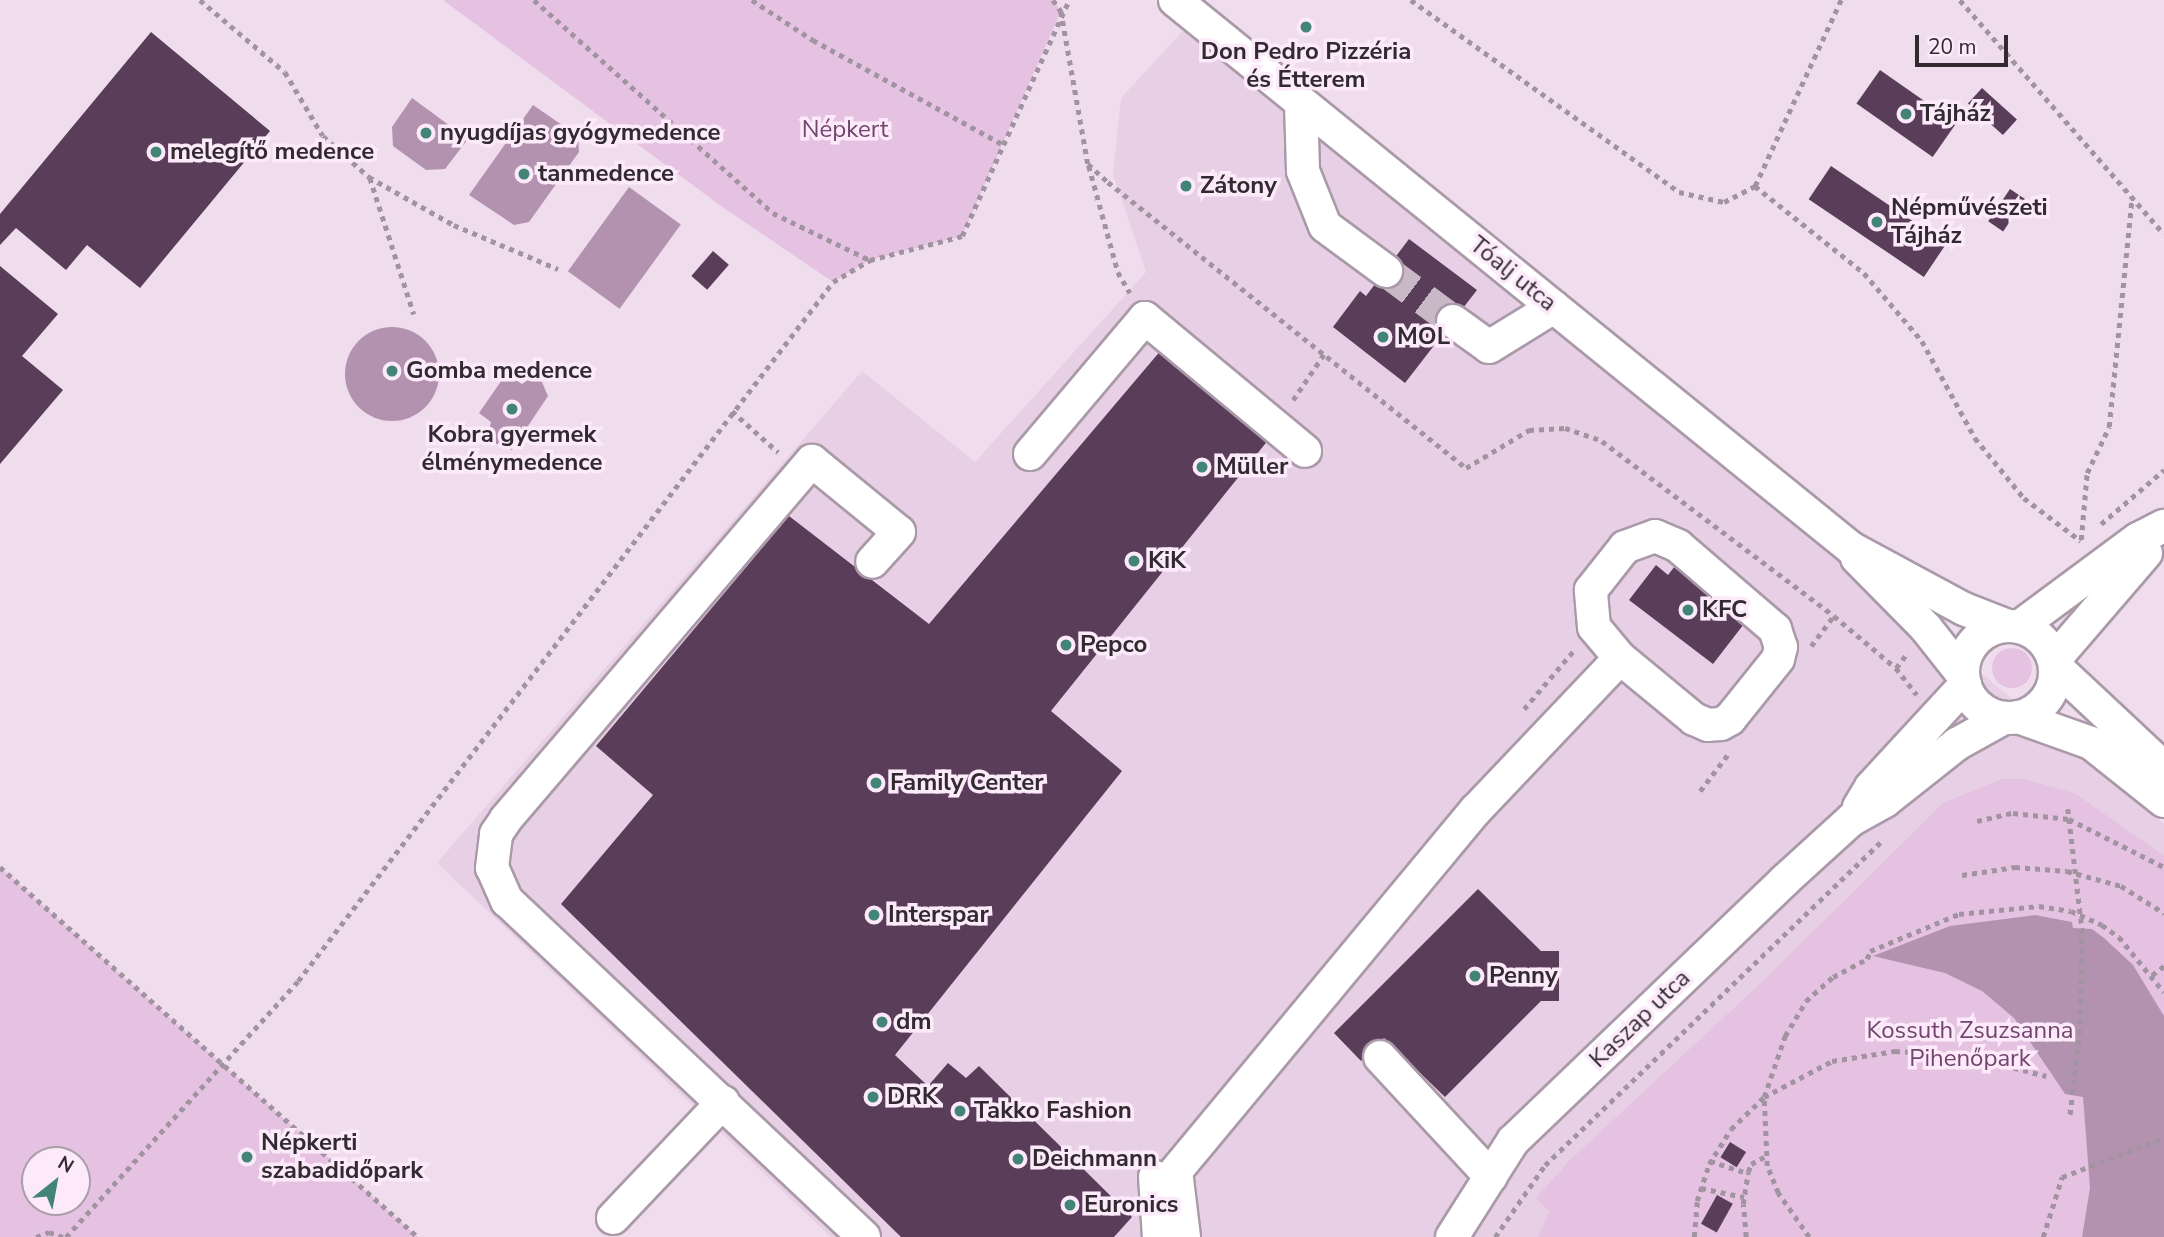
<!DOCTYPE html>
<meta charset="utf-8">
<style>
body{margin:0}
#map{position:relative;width:2164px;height:1237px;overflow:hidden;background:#efdded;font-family:"Nunito Sans",sans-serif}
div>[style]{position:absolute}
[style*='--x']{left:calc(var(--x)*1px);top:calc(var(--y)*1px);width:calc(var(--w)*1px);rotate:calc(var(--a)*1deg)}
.built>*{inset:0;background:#e7d0e5}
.green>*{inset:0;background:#e5c2e1}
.round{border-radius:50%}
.water>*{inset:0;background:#b392b0;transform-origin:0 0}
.building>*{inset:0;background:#5a3d58;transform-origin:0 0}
.minor-tunnel>*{height:32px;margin-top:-16px;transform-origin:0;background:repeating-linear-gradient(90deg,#c9b9c7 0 32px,transparent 0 48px)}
.path>*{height:4.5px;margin-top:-2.25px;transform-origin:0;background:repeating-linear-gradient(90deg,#a194a0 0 5px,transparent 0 10px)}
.roads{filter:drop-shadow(2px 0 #aa9aa9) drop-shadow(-2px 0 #aa9aa9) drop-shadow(0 2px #aa9aa9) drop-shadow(0 -2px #aa9aa9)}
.minor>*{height:32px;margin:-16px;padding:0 16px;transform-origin:16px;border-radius:16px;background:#fff}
.minor>.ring{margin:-16px;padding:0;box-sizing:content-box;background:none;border:32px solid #fff;border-radius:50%}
.dots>*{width:19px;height:19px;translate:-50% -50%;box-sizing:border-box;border:4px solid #fceafa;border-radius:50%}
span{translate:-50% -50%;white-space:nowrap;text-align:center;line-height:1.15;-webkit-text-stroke:7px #fceafa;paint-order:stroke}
.poi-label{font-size:24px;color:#312a30;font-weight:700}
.left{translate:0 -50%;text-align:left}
.park-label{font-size:24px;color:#72446f}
.street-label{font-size:24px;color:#312a30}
.north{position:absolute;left:21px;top:1146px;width:70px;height:70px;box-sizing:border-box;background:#fceafa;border:2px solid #ab9da9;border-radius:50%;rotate:31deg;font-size:19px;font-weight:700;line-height:28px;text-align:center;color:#312a30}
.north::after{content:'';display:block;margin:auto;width:24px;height:32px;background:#428578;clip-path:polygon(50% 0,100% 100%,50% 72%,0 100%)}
.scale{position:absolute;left:1915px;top:35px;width:93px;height:32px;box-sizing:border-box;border:4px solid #312a30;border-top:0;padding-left:9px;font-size:21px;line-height:24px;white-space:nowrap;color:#312a30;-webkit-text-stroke:5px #fceafa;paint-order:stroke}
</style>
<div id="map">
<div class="built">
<div style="clip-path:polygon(1191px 22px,2164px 824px,2164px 1237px,831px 1237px,437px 863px,862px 371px,975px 462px,1146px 272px,1113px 174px,1121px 98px)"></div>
</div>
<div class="green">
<div style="clip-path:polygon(443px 0,1053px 0,1061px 11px,962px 236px,870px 260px,833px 282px,721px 206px)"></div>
<div class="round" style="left:1992px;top:648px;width:40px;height:40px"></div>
<div style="clip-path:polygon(2002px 779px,2025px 779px,2076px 794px,2164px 856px,2164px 1237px,1538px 1237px,1549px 1212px,1536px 1198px,1570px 1160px,1765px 979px,1943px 803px)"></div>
<div style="clip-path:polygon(evenodd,0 867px,109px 964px,418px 1237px,0 1237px,0 867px,35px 1160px,77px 1160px,77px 1202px,35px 1202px,35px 1160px)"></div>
</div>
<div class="water">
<div style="clip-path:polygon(412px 98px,468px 139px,445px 169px,426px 170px,393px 146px,392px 127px)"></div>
<div style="clip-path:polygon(533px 105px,578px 136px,579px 152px,529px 222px,514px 225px,469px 195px)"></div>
<div style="left:629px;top:187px;width:64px;height:104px;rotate:36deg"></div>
<div class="round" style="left:345px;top:327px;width:94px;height:94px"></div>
<div style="clip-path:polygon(506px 374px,522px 384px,531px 378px,541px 380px,548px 396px,512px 450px,487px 440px,491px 422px,479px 413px)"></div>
<div style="clip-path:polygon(2035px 915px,2072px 922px,2073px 928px,2092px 929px,2104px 938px,2133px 965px,2164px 1016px,2164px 1237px,2082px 1237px,2090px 1188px,2083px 1097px,2065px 1094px,2014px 1018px,1982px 991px,1945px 973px,1873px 956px,1950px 926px)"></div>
</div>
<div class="building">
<div style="clip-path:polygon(151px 32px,270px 131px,140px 288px,87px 245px,66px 270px,16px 228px,0 245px,0 214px)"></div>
<div style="left:1880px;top:70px;width:93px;height:41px;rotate:35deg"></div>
<div style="left:1982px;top:88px;width:47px;height:21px;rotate:42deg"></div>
<div style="left:1831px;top:166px;width:139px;height:40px;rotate:34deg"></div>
<div style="left:2010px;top:189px;width:18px;height:39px;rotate:34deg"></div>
<div style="clip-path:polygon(1409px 239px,1477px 290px,1405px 383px,1333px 327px,1360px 291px,1366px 296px)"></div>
<div style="left:713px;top:251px;width:21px;height:33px;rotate:41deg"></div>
<div style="clip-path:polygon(0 266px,58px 314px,22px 356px,63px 390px,0 464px)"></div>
<div style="clip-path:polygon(1162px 349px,1273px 434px,1051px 711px,1122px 771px,895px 1055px,928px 1086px,948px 1063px,966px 1078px,979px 1066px,1132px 1217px,1114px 1237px,901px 1237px,561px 904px,653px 795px,596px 746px,789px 516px,929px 624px)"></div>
<div style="clip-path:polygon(1656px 565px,1668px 575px,1675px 566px,1747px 620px,1713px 664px,1629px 600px)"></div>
<div style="clip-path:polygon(1478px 889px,1541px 951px,1559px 951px,1559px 1001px,1541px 1001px,1445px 1097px,1384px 1038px,1361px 1061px,1334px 1033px)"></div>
<div style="left:1730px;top:1142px;width:19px;height:18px;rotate:32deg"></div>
<div style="left:1717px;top:1195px;width:18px;height:33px;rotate:29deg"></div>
</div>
<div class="minor-tunnel">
<div style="--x:1386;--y:271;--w:84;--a:36.7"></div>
</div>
<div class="path">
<div style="--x:200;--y:0;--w:111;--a:40.3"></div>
<div style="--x:285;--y:72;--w:74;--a:59.3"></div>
<div style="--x:323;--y:136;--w:62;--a:41.7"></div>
<div style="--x:369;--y:177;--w:98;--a:29.5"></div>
<div style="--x:454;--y:225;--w:113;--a:22.9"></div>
<div style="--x:534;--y:0;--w:320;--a:41.7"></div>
<div style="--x:773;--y:213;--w:108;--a:25.9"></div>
<div style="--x:752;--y:0;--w:73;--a:33.3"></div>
<div style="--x:813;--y:40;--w:216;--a:28.8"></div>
<div style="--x:1053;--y:0;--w:14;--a:54"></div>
<div style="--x:1061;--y:11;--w:155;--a:80"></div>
<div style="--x:1088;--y:164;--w:27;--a:42"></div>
<div style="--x:1108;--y:182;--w:458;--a:38.6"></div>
<div style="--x:1466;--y:468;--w:74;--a:-31.1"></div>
<div style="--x:1529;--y:430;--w:36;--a:-3"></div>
<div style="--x:1565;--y:428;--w:39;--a:19"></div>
<div style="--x:1602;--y:441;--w:291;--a:37"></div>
<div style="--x:1834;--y:616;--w:81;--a:40"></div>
<div style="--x:1896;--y:668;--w:34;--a:52"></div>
<div style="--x:1411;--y:0;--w:330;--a:35.6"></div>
<div style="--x:1679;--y:192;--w:46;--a:12.5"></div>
<div style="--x:1724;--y:202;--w:35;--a:-27"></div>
<div style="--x:1755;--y:186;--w:139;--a:38.6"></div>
<div style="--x:1864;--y:273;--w:89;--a:49.5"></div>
<div style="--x:1922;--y:341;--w:111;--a:61.3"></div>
<div style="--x:1975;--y:438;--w:77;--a:50.8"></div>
<div style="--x:2024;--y:498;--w:71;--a:37"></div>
<div style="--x:1960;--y:0;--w:310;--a:48.9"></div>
<div style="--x:1089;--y:166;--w:110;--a:74.7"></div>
<div style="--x:1118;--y:272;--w:24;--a:60"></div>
<div style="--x:370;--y:178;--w:143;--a:72.1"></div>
<div style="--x:1755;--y:186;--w:205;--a:-65.2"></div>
<div style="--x:1293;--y:400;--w:55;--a:-56"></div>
<div style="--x:732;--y:411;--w:62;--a:41.7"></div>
<div style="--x:2101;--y:524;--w:83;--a:-40.6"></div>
<div style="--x:2081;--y:540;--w:67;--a:-84.9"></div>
<div style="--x:2087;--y:473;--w:51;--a:-64.4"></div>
<div style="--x:2109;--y:427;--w:232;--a:-84.3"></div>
<div style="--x:1811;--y:646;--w:38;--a:-53"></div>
<div style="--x:1896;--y:668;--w:20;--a:-53"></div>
<div style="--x:1524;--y:709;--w:79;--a:-49.6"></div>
<div style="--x:1700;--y:791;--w:48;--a:-52.7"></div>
<div style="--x:2068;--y:809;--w:121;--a:83.3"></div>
<div style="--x:2082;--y:929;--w:101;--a:91.1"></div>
<div style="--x:2080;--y:1030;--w:89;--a:96.5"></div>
<div style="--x:1977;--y:821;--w:37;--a:-13"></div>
<div style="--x:2013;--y:813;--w:56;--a:6.1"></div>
<div style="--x:2069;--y:819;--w:106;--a:26.8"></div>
<div style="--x:0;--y:867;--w:558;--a:41.51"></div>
<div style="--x:1962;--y:875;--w:54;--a:-8.6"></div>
<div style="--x:2015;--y:867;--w:52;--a:4.4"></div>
<div style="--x:2067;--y:871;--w:56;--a:15.5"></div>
<div style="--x:2121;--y:886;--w:51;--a:32.1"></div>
<div style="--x:2152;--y:975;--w:15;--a:-37"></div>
<div style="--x:1710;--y:1161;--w:40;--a:18"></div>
<div style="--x:1701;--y:1188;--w:44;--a:11.8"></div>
<div style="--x:36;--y:1237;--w:14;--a:-21"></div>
<div style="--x:49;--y:1232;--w:15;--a:20"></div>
<div style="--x:66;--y:1237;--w:345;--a:-47.8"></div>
<div style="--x:298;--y:981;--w:880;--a:-52.57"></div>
<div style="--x:833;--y:282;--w:43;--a:-30.7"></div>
<div style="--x:870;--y:260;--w:95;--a:-14.6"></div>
<div style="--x:962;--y:236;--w:259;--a:-65.6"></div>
<div style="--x:1495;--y:1237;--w:88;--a:-55.2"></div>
<div style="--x:1545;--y:1165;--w:467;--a:-43.9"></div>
<div style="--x:1694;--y:1237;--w:36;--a:-85"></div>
<div style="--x:1697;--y:1201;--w:39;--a:-72"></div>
<div style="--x:1709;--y:1164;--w:41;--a:-57.8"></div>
<div style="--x:1731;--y:1129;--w:46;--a:-44.1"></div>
<div style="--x:1764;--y:1097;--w:77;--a:-27.9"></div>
<div style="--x:1832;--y:1061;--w:64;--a:-9"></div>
<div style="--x:1895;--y:1051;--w:70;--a:3.3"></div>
<div style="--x:1965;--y:1055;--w:84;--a:14.5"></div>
<div style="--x:1746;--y:1237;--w:33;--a:-95"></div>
<div style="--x:1743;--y:1204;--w:32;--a:-81"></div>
<div style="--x:1748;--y:1172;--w:9;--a:-69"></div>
<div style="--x:1751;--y:1164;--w:17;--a:-28"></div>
<div style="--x:1809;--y:1237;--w:54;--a:-125.2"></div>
<div style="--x:1778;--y:1193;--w:29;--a:-112"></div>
<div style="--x:1767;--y:1166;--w:69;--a:-92.5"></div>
<div style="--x:1764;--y:1097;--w:65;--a:-71"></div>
<div style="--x:1785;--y:1036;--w:41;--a:-59"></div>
<div style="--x:1806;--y:1001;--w:36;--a:-42"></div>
<div style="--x:1833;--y:977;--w:38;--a:-28"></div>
<div style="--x:1867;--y:959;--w:9;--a:-69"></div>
<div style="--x:1870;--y:951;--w:96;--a:-22.6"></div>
<div style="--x:1959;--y:914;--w:80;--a:-5.7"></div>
<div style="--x:2039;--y:906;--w:32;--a:9"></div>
<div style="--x:2071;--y:911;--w:34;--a:24"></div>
<div style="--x:2102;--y:925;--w:21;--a:35"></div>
<div style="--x:2119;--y:937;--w:71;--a:50.7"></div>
<div style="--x:2043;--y:1237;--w:63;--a:-72.4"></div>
<div style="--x:2062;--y:1177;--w:109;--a:-20.9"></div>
</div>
<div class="roads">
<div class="minor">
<div style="--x:1175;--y:0;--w:870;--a:39.03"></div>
<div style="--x:1851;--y:548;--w:128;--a:28.4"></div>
<div style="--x:1964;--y:609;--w:44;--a:21.3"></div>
<div style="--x:1301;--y:103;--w:68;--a:88.3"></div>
<div style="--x:1303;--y:171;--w:59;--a:68.2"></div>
<div style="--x:1325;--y:226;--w:76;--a:36.4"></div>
<div style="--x:1453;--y:321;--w:44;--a:35.8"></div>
<div style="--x:1489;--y:347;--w:76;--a:-31.6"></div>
<div style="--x:1030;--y:454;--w:178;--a:-49.8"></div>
<div style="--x:1145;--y:318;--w:208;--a:39.7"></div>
<div style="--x:1655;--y:536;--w:25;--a:23"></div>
<div style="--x:1678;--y:546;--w:128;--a:40.6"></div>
<div style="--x:1775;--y:629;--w:19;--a:72"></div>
<div style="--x:1781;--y:647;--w:12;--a:104"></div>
<div style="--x:1778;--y:659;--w:77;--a:128.7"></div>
<div style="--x:1730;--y:719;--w:10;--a:151"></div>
<div style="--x:1721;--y:724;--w:13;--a:176"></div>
<div style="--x:1708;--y:725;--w:15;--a:-157"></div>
<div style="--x:1694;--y:719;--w:96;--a:-140.5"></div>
<div style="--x:1620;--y:658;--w:40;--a:-130"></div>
<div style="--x:1594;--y:627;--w:37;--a:-95"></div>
<div style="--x:1591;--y:590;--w:55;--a:-51.7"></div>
<div style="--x:1625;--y:547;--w:32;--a:-20"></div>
<div style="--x:1857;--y:558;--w:98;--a:45.4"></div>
<div style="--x:1926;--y:628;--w:60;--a:51.8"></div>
<div class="ring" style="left:1963px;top:626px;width:60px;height:60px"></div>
<div style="--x:2019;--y:627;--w:148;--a:-36.5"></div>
<div style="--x:2138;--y:539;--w:29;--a:-27"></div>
<div style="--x:2054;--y:660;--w:141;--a:-49.3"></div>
<div style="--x:2056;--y:667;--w:148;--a:43.1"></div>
<div style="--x:2018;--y:717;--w:77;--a:19.6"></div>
<div style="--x:2091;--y:743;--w:93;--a:38.5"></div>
<div style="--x:1859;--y:807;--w:23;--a:-59"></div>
<div style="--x:1871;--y:787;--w:139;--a:-47.3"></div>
<div style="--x:1380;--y:1057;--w:163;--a:47.2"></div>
<div style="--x:1155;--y:1177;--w:60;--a:86.2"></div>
<div style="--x:613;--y:1218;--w:160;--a:-46.5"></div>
<div style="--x:864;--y:1237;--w:490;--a:-136.7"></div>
<div style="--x:507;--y:901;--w:36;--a:-114"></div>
<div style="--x:492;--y:868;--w:34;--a:-83"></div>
<div style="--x:496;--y:834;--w:18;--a:-56"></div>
<div style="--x:506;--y:819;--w:471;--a:-49.5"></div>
<div style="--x:812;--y:461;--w:112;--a:39.2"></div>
<div style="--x:899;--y:532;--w:40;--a:132"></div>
<div style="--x:1184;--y:1237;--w:66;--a:-96.9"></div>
<div style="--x:1176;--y:1171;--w:469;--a:-50.3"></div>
<div style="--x:1476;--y:810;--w:209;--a:-46.5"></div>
<div style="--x:1452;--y:1237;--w:114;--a:-57.6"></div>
<div style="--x:1513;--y:1141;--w:376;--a:-43.8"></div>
<div style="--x:1784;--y:881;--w:91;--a:-42.3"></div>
<div style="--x:1851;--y:820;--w:39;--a:-29"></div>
<div style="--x:1885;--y:801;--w:92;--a:-38.4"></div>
<div style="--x:1957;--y:744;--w:54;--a:-29"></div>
</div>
</div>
<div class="dots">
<div style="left:1306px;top:27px;background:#428578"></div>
<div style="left:1906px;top:114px;background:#428578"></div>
<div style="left:426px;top:133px;background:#428578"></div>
<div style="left:156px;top:152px;background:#428578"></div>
<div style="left:524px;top:174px;background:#428578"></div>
<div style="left:1186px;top:186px;background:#428578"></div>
<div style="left:1877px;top:222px;background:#428578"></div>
<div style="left:1383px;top:337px;background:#428578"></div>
<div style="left:392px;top:371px;background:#428578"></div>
<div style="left:512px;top:409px;background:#428578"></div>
<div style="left:1202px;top:467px;background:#428578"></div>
<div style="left:1134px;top:561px;background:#428578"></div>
<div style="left:1688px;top:610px;background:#428578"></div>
<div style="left:1066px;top:645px;background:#428578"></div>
<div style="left:876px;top:783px;background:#428578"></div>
<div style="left:874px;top:915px;background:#428578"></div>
<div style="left:1475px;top:976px;background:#428578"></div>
<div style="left:882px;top:1022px;background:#428578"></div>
<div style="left:873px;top:1097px;background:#428578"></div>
<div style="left:960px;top:1111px;background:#428578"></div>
<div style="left:247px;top:1157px;background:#428578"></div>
<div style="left:1018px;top:1159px;background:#428578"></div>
<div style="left:1070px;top:1205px;background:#428578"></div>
</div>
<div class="poi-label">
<span style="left:1306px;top:66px">Don Pedro Pizzéria<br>és Étterem</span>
<span class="left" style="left:1920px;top:114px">Tájház</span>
<span class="left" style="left:440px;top:133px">nyugdíjas gyógymedence</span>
<span class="left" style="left:170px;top:152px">melegítő medence</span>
<span class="left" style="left:538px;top:174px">tanmedence</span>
<span class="left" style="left:1200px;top:186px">Zátony</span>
<span class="left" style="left:1891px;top:222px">Népművészeti<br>Tájház</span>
<span class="left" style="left:1397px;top:337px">MOL</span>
<span class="left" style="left:406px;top:371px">Gomba medence</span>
<span style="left:512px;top:449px">Kobra gyermek<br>élménymedence</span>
<span class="left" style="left:1216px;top:467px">Müller</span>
<span class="left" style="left:1148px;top:561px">KiK</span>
<span class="left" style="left:1702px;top:610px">KFC</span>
<span class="left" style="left:1080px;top:645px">Pepco</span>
<span class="left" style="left:890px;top:783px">Family Center</span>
<span class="left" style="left:888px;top:915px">Interspar</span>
<span class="left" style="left:1489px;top:976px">Penny</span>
<span class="left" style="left:896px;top:1022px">dm</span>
<span class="left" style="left:887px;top:1097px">DRK</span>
<span class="left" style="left:974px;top:1111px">Takko Fashion</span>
<span class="left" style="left:261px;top:1157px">Népkerti<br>szabadidőpark</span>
<span class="left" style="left:1032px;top:1159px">Deichmann</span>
<span class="left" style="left:1084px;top:1205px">Euronics</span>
</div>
<div class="park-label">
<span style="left:845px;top:130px">Népkert</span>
<span style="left:1970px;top:1045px">Kossuth Zsuzsanna<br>Pihenőpark</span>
</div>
<div class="street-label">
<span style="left:1513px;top:274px;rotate:39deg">Tóalj utca</span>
<span style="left:1640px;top:1019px;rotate:-44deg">Kaszap utca</span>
</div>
<div class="north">N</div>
<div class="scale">20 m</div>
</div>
